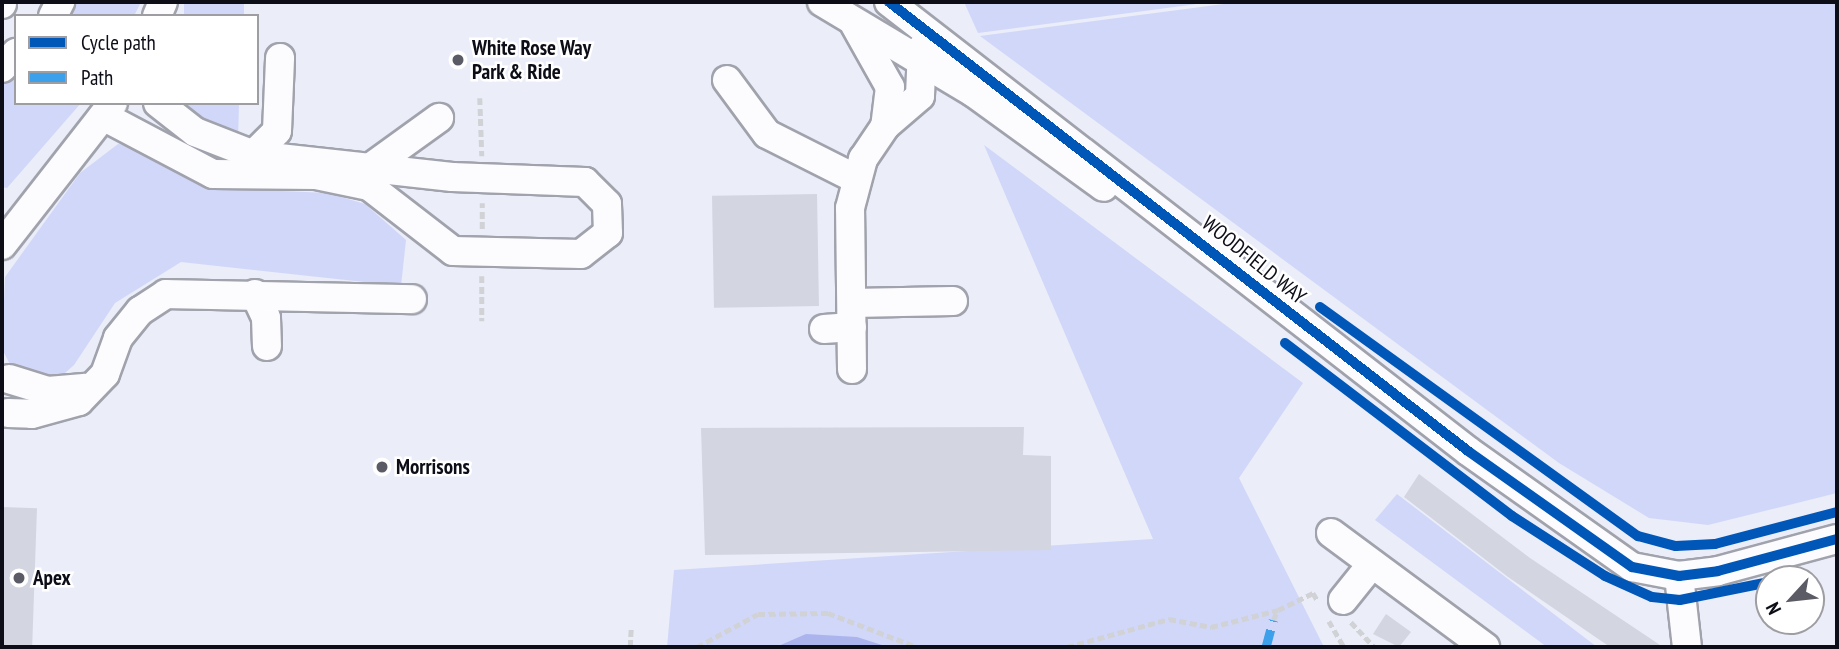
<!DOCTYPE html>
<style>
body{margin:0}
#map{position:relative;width:1839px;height:649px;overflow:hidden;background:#ebedf9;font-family:"PT Sans Narrow",sans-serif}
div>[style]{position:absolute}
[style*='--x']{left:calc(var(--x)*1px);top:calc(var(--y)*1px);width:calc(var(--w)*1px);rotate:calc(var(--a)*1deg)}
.green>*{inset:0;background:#d1d7f8;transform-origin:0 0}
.water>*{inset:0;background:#abb4ed}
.building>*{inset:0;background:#d3d5e0;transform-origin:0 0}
.path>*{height:4.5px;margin-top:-2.25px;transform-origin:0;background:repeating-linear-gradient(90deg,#d1d2d5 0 7px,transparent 0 10.5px)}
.roads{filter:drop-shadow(2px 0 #a0a2ac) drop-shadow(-2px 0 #a0a2ac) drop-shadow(0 2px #a0a2ac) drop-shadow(0 -2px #a0a2ac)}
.minor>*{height:28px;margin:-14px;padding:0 14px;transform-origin:14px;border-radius:14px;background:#fcfcfe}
.quiet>*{height:9px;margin-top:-4.5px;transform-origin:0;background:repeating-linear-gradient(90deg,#3ca1ea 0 18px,transparent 0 27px)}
.cycleway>*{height:10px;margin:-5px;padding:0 5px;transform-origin:5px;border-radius:5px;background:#0057b8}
.dots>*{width:19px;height:19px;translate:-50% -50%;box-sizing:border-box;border:4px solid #fff;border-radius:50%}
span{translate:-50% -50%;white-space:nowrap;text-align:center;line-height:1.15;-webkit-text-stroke:5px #fff;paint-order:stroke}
.poi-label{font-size:21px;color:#0c0d16;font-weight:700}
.left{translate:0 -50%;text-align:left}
.street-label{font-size:21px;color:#0c0d16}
.frame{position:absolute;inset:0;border:4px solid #0c0d16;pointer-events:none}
.legend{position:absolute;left:14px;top:14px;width:245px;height:91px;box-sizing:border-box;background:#fff;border:2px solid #9e9ea2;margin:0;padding:9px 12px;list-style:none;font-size:21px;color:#0c0d16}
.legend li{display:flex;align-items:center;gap:14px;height:35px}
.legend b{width:35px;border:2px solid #9e9ea2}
.north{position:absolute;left:1755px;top:565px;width:70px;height:70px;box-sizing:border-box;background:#fff;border:2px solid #9e9ea2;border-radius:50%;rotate:243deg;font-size:19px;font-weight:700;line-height:28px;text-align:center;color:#0c0d16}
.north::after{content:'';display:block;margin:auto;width:24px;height:32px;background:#5a5b65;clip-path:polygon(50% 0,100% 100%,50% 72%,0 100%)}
</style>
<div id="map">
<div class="green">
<div style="clip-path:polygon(74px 2px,141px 2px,134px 16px,63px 16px)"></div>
<div style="left:184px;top:2px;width:60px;height:15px"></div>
<div style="clip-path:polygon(964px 2px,1212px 2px,978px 33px)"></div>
<div style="clip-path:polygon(1239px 2px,1837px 2px,1837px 493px,1708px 525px,1649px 518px,1559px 463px,980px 36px)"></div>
<div style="clip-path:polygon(16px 68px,16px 103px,81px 103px,7px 188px,2px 187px,2px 82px)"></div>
<div style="clip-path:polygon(178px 103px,239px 103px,238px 140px,204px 128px)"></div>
<div style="clip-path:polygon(118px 144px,138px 146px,218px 188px,328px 193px,365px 204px,406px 240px,401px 286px,181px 262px,115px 303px,74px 365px,48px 388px,13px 370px,2px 349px,5px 277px,80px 173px)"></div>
<div style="clip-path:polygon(984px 145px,1303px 383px,1239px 478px,1324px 647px,667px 647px,674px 570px,1153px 539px)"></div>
<div style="clip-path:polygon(1397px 494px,1597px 647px,1547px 647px,1375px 520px)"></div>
</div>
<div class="water">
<div style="clip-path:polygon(806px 634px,857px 637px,888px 647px,776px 647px)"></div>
</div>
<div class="building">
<div style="left:817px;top:194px;width:112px;height:105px;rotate:89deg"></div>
<div style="clip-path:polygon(1024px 427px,1023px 455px,1051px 456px,1051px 550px,705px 555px,701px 428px)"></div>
<div style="clip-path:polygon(1419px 474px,1530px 558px,1663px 647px,1610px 647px,1508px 577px,1404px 497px)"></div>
<div style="left:2px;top:507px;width:35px;height:140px;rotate:2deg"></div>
<div style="clip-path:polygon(1386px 614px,1411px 632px,1399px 647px,1373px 634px)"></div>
</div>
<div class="path">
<div style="--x:480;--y:98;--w:58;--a:88"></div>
<div style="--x:482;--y:229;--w:26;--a:-90"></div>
<div style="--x:482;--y:276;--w:45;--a:90"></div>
<div style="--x:1273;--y:620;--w:11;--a:-63"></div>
<div style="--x:1278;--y:610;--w:39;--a:-26"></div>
<div style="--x:1313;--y:593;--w:9;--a:58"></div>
<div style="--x:1329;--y:621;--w:30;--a:60"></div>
<div style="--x:1351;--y:622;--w:34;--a:47"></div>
<div style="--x:630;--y:647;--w:19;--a:-87"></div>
<div style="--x:697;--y:647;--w:69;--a:-28.4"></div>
<div style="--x:758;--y:614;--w:70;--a:-0.8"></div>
<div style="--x:828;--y:613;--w:95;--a:20.9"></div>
<div style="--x:1067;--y:647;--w:106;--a:-15.4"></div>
<div style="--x:1169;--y:619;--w:43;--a:10.8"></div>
<div style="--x:1211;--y:627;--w:69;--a:-14.2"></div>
</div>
<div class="roads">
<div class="minor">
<div style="--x:822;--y:2;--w:177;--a:30.9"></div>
<div style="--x:974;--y:93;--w:160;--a:35.9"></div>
<div style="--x:889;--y:2;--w:733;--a:37.79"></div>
<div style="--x:1468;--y:451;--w:201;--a:35.3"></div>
<div style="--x:1632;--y:567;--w:48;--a:10.8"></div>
<div style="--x:1679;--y:576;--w:39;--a:-7"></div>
<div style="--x:1718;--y:571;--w:123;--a:-15.1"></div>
<div style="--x:2;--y:4;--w:2;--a:-90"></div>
<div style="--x:53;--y:16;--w:16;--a:-63"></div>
<div style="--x:157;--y:16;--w:15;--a:-67"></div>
<div style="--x:855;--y:25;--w:71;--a:60.6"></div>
<div style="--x:890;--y:87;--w:39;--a:97"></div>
<div style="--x:885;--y:126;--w:46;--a:-40.6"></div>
<div style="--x:920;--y:96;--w:48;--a:-87.6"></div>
<div style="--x:2;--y:68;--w:21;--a:-47"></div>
<div style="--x:727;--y:80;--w:67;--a:53.5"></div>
<div style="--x:767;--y:134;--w:100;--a:26.8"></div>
<div style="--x:103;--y:116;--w:124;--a:27.8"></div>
<div style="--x:213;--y:174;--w:103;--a:0.6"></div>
<div style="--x:316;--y:175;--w:54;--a:11.7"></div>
<div style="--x:369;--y:186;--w:106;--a:37.7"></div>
<div style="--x:453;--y:251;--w:128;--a:1.3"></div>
<div style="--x:581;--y:254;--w:34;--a:-38"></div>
<div style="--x:608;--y:233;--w:29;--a:-92"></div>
<div style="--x:607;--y:204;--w:31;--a:-135"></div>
<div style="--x:585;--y:182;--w:133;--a:-177.8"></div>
<div style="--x:452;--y:177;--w:199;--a:-173.7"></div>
<div style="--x:254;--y:155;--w:63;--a:-158.7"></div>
<div style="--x:195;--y:132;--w:47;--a:-141.9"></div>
<div style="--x:247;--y:161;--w:42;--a:-45"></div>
<div style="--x:277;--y:131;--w:73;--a:-87.6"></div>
<div style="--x:371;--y:167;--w:84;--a:-35.8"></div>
<div style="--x:2;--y:245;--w:180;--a:-52"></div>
<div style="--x:255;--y:294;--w:26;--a:65"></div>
<div style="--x:266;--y:318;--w:28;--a:88"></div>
<div style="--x:852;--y:303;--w:101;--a:-1.1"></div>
<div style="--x:824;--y:329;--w:28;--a:-4"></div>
<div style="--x:852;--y:369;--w:161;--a:-90.7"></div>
<div style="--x:850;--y:208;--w:51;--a:-75.1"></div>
<div style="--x:863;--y:159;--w:40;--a:-56"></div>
<div style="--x:9;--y:379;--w:41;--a:17.1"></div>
<div style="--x:48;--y:391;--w:36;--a:-5"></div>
<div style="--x:8;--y:413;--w:24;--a:2"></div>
<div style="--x:32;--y:414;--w:49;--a:-15.5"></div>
<div style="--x:79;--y:401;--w:37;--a:-46"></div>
<div style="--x:105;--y:374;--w:38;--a:-70"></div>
<div style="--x:118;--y:338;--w:35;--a:-51"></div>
<div style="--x:140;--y:311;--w:31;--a:-33"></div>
<div style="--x:166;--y:294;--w:246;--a:1.2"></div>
<div style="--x:1331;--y:533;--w:192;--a:36.5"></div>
<div style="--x:1679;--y:576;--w:71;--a:83.6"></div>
<div style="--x:1343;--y:600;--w:45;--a:-51.3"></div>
</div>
</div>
<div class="quiet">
<div style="--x:1266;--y:647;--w:28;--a:-75"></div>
</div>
<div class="cycleway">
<div style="--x:889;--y:2;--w:733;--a:37.79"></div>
<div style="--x:1468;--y:451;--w:201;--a:35.3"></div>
<div style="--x:1632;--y:567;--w:48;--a:10.8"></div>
<div style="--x:1679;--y:576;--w:39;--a:-7"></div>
<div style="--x:1718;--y:571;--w:123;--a:-15.1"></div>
<div style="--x:1320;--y:307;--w:392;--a:35.8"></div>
<div style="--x:1638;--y:536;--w:39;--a:15"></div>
<div style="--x:1676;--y:546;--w:39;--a:-3"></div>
<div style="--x:1715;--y:544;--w:126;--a:-14.7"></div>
<div style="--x:1285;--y:343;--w:285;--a:37.3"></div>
<div style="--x:1512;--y:516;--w:111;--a:32.8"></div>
<div style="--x:1605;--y:576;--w:51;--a:24.1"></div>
<div style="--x:1652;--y:597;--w:28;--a:6"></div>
<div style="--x:1680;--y:600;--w:91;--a:-11.4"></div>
</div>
<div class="dots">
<div style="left:458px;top:60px;background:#5a5b65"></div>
<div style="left:382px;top:467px;background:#5a5b65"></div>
<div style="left:19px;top:578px;background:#5a5b65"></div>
</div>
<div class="poi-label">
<span class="left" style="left:472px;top:60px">White Rose Way<br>Park &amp; Ride</span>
<span class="left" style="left:396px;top:467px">Morrisons</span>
<span class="left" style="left:33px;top:578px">Apex</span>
</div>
<div class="street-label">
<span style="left:1254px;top:260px;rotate:39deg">WOODFIELD WAY</span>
</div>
<div class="frame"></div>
<ul class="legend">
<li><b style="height:9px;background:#0057b8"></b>Cycle path</li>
<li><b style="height:9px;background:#3ca1ea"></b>Path</li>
</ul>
<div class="north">N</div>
</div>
